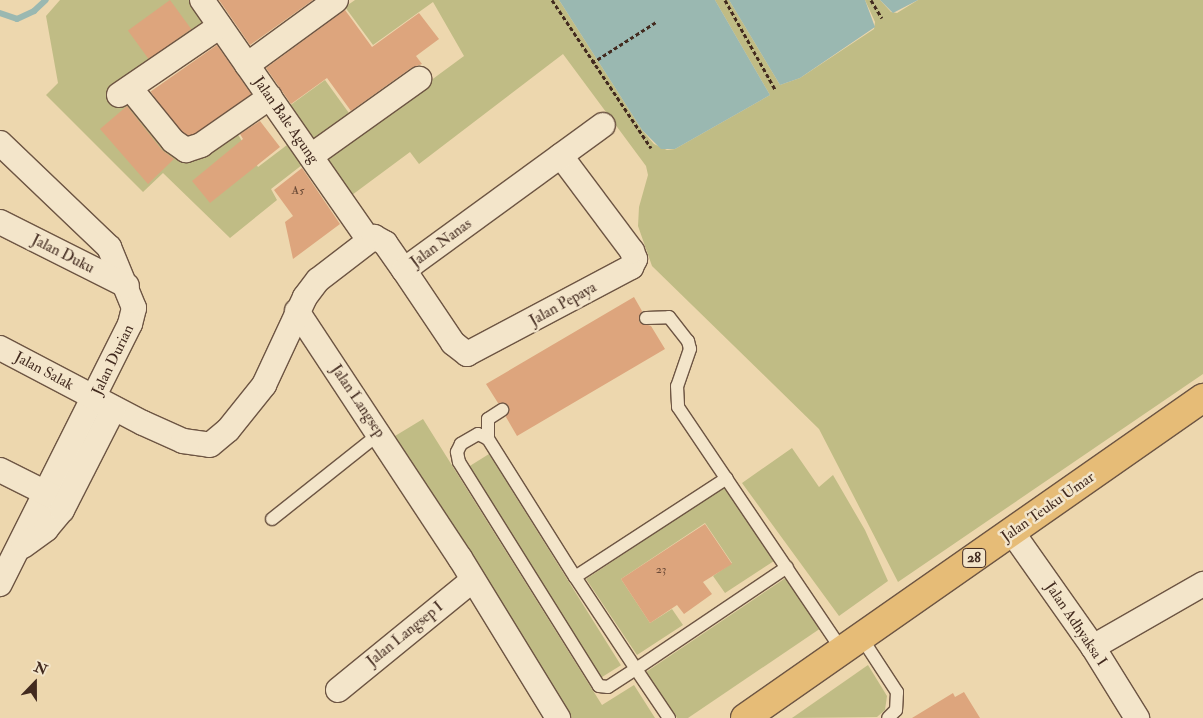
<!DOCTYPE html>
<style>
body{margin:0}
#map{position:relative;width:1203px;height:718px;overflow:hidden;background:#edd7ae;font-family:"IM FELL Double Pica",serif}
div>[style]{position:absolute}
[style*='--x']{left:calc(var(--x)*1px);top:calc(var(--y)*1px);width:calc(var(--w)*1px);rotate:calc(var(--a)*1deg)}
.green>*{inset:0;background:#c0bc85;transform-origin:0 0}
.water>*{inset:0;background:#9ab8b1}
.stream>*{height:6px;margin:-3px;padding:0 3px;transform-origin:3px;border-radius:3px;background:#9ab8b1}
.building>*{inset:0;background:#dda57d;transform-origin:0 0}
.path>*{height:3px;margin-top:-1.5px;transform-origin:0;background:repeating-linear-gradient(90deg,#422a1f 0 4px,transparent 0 6.5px)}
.roads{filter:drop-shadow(1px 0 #6d5543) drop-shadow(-1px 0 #6d5543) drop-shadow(0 1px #6d5543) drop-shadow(0 -1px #6d5543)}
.lane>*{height:12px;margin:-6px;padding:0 6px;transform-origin:6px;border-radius:6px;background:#f3e5ca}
.street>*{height:24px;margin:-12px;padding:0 12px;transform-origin:12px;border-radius:12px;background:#f3e5ca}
.highway>*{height:28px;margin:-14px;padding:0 14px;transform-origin:14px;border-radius:14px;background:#e6bc77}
span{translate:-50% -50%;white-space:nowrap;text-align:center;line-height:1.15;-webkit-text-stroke:5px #f3e5ca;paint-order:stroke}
.number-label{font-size:12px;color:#694936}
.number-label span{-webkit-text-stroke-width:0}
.shield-label span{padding:1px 4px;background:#f3e5ca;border:1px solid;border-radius:4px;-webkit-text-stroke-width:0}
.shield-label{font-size:14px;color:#422a1f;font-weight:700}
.street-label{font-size:15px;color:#422a1f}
.north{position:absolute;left:10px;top:658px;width:50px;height:50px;-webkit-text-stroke:4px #f3e5ca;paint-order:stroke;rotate:22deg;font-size:14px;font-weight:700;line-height:20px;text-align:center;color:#422a1f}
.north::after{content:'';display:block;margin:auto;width:18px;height:22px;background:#422a1f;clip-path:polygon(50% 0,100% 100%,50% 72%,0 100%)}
</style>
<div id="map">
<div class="green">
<div style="clip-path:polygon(60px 0,194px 0,210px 23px,114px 90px,178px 157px,187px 160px,195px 160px,237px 133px,258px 167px,287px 145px,302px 165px,271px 189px,277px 200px,230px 238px,163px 173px,143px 192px,46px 95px,58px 83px,46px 16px)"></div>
<div style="clip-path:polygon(355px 0,559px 0,642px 130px,654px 144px,667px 150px,675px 149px,770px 95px,715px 0,729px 0,780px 85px,800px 78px,874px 29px,875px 22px,865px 0,880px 0,891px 12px,897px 13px,918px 0,1203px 0,1203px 374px,898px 582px,819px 429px,652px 266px,638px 226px,639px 207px,648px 175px,646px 166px,563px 54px,419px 164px,410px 152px,352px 195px,324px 159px,464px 56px,433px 2px,373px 45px,345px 7px)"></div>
<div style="left:325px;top:80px;width:46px;height:46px;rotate:54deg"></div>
<div style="clip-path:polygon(423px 419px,602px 705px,634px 685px,655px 718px,572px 718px,395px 436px)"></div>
<div style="clip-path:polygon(792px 448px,819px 487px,833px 475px,865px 530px,888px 581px,839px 616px,742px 483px)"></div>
<div style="left:489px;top:454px;width:249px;height:26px;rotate:58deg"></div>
<div style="clip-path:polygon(724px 487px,774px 561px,725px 593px,713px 576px,732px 563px,705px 523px,621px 579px,650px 623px,672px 609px,683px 625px,637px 655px,586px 579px)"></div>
<div style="clip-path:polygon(787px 577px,821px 628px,688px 718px,677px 718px,646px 672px)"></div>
<div style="clip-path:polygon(868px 665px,887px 696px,885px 710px,877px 717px,792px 718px)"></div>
</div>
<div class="water">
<div style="clip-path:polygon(559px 0,715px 0,770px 95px,675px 149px,661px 149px,642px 130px)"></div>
<div style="clip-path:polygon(729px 0,865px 0,875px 27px,800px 78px,780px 85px)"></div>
<div style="clip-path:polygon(880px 0,918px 0,893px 13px)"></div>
</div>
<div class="stream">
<div style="--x:0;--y:13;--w:18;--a:19"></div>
<div style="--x:17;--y:19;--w:19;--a:-25"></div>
<div style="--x:34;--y:11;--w:16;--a:-43"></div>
</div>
<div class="building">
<div style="left:170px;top:0;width:36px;height:52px;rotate:54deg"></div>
<div style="clip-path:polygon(219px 0,313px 0,250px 45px)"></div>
<div style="clip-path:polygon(345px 10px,372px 47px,419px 13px,439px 39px,416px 56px,422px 64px,411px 68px,351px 111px,327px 78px,291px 104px,266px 68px)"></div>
<div style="left:217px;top:45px;width:60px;height:81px;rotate:55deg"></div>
<div style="clip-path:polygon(127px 106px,162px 150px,174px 159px,148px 184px,100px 129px)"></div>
<div style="clip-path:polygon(260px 121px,280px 147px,210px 203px,192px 181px,243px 139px,240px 134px)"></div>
<div style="clip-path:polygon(302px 168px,340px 224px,293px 259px,285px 222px,293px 216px,274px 190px)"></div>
<div style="clip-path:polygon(634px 297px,642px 311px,639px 322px,651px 326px,665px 349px,517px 436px,506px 417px,509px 406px,498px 403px,486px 384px)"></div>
<div style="clip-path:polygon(705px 524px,732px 564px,703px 582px,712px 594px,684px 614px,677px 605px,650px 623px,621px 579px)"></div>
<div style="clip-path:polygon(964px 692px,980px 718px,912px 718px,953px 693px,955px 697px)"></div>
</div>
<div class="path">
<div style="--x:552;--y:0;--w:178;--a:56.2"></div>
<div style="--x:725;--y:0;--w:102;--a:60.7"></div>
<div style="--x:871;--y:0;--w:21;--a:59"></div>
<div style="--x:592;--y:63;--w:76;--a:-32.6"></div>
</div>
<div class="roads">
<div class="lane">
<div style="--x:646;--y:318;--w:23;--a:-2"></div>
<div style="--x:669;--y:317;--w:31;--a:52"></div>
<div style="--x:688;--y:341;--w:8;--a:76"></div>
<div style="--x:690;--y:349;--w:39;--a:109"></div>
<div style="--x:677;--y:386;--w:21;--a:87"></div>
<div style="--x:678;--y:407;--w:293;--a:56"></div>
<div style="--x:488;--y:439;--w:20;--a:-90"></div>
<div style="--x:488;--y:419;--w:17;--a:-33"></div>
<div style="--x:272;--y:519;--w:138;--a:-38.5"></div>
<div style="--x:575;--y:577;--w:181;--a:-33.1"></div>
<div style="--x:861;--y:637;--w:66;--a:56.8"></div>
<div style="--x:897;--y:692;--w:18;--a:93"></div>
<div style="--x:896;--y:710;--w:11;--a:135"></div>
<div style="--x:669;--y:718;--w:59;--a:-124"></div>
<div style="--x:636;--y:669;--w:110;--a:-123.5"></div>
<div style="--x:575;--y:577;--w:163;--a:-122.2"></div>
<div style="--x:488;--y:439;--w:11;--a:-153"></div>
<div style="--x:478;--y:434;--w:20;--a:150"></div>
<div style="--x:461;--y:444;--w:9;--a:117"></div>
<div style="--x:457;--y:452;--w:10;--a:79"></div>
<div style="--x:459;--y:462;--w:264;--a:58"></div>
<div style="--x:599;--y:686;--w:9;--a:6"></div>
<div style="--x:608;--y:687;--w:33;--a:-33"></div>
<div style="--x:636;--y:669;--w:182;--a:-34"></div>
</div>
<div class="street">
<div style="--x:202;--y:0;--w:292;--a:55.2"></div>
<div style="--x:247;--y:65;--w:110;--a:-36.1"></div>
<div style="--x:130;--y:88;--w:68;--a:50.9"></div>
<div style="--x:173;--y:141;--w:16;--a:35"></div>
<div style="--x:186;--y:150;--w:16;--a:-18"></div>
<div style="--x:201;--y:145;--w:84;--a:-34.8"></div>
<div style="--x:119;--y:95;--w:122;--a:-34.3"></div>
<div style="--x:0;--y:143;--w:151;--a:43.7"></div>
<div style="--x:109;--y:247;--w:66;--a:67.7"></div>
<div style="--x:134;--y:308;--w:16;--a:104"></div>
<div style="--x:130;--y:324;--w:291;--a:116.6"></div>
<div style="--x:311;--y:156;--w:133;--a:-35.5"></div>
<div style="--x:0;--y:222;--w:142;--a:26.7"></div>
<div style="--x:404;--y:270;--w:88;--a:56.1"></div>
<div style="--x:453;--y:343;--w:18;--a:38"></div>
<div style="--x:467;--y:354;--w:186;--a:-27.9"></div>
<div style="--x:631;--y:267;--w:9;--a:-63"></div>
<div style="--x:635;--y:259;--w:9;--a:-111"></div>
<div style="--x:632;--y:251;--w:119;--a:-126.8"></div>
<div style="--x:297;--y:311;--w:296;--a:56.6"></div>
<div style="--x:460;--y:558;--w:188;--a:58.5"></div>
<div style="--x:0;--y:348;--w:161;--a:27.7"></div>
<div style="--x:143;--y:423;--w:44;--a:24.2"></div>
<div style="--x:183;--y:441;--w:27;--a:8"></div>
<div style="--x:210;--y:445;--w:23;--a:-40"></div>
<div style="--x:228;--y:430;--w:58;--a:-51.3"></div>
<div style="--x:264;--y:385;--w:97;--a:-65"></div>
<div style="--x:305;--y:297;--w:21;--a:-53"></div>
<div style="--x:318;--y:280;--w:71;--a:-37.5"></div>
<div style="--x:374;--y:237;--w:13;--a:29"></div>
<div style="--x:385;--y:243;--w:33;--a:55"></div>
<div style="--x:404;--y:270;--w:246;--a:-36.1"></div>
<div style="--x:0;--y:470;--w:67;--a:26.6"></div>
<div style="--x:1012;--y:532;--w:141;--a:54.8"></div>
<div style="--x:1093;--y:647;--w:84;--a:58.2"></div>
<div style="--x:23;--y:546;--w:29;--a:-36"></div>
<div style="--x:46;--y:529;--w:25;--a:-50"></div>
<div style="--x:62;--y:510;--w:114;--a:-63"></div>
<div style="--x:1093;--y:647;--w:127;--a:-29.8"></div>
<div style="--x:338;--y:690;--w:174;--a:-39.2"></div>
</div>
<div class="highway">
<div style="--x:745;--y:718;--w:559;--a:-34.94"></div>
</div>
</div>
<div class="number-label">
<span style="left:298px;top:191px">A5</span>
<span style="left:661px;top:570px">23</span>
</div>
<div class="shield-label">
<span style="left:974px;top:558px">28</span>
</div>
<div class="street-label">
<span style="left:286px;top:120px;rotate:55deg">Jalan Bale Agung</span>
<span style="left:441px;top:243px;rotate:-36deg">Jalan Nanas</span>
<span style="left:63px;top:254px;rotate:27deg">Jalan Duku</span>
<span style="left:563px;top:304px;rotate:-29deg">Jalan Pepaya</span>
<span style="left:113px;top:360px;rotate:-64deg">Jalan Durian</span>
<span style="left:44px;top:371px;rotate:28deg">Jalan Salak</span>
<span style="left:358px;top:401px;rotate:56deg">Jalan Langsep</span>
<span style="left:1048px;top:507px;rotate:-35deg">Jalan Teuku Umar</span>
<span style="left:1076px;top:624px;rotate:56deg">Jalan Adhyaksa I</span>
<span style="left:405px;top:634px;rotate:-39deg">Jalan Langsep I</span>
</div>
<div class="north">N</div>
</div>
